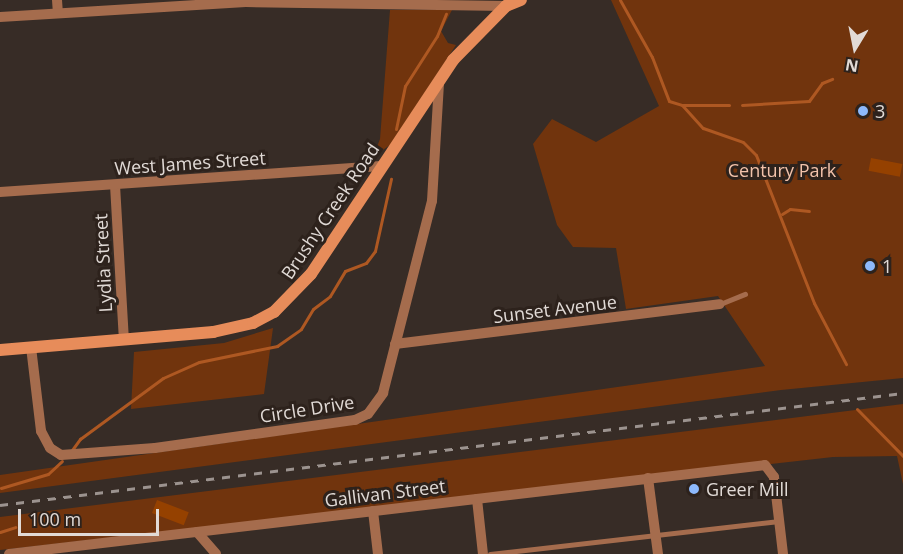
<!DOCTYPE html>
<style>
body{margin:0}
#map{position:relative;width:903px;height:554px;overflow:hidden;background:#372c26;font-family:"Open Sans",sans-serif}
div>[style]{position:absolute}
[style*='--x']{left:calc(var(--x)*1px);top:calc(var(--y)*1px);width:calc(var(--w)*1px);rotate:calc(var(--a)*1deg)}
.green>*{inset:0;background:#71340d}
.stream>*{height:3px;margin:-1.5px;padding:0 1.5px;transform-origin:1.5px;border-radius:1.5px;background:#ae5822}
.building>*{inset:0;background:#954100;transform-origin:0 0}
.lane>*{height:5px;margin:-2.5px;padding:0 2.5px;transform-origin:2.5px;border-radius:2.5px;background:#a56c4d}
.street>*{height:10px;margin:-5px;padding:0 5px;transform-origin:5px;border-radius:5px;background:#a56c4d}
.secondary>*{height:12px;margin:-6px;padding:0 6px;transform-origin:6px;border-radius:6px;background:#e78c5a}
.rail>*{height:3px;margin-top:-1.5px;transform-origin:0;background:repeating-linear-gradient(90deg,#9c938f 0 8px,transparent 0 16px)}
.dots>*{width:16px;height:16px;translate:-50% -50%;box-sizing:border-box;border:3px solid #2d221c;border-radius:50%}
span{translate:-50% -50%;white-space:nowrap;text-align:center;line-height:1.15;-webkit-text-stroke:6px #2d221c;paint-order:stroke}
.poi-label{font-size:18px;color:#e1dad6}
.left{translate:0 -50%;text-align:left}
.street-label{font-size:18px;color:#e1dad6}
.park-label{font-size:18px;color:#f2c2aa}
.north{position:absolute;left:825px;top:18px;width:60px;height:60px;-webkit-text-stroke:4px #2d221c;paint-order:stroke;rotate:190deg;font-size:16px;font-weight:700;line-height:24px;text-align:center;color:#e1dad6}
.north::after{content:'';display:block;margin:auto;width:21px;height:27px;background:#e1dad6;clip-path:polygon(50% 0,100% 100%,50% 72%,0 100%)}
.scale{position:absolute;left:18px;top:509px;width:141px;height:27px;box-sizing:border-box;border:3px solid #e1dad6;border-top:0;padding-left:8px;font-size:18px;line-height:21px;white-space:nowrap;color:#e1dad6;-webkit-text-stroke:4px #2d221c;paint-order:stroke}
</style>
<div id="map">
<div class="green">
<div style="clip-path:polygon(611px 0,903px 0,903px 378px,781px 390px,0 493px,0 475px,765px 366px,718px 296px,626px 309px,616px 248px,573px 247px,557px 225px,533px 144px,552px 119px,596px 142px,659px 106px)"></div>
<div style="clip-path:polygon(390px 10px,452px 10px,441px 31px,448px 43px,456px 45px,390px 145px,373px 157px,380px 139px)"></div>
<div style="clip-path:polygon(273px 328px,264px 394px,131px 409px,134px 352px,224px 343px)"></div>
<div style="clip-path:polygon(903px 404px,903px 484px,897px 456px,833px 457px,0 550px,0 517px)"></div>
</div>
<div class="stream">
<div style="--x:620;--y:0;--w:65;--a:60.7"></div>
<div style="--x:652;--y:57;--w:47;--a:68.9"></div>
<div style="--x:669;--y:101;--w:14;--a:17"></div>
<div style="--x:682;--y:105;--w:31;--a:48"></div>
<div style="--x:703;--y:128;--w:42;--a:19.3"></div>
<div style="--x:743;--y:142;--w:18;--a:45"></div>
<div style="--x:756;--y:155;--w:159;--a:68.6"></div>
<div style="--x:814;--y:303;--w:69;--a:62.3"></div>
<div style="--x:683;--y:105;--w:46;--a:0"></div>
<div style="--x:742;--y:105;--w:67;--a:-3.4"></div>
<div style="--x:809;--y:101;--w:22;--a:-54"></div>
<div style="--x:822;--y:83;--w:11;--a:-22"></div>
<div style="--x:396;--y:129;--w:44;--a:-78.2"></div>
<div style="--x:405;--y:86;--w:59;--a:-57.4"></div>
<div style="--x:437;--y:36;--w:24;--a:-68"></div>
<div style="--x:782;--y:214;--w:9;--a:-32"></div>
<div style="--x:790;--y:209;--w:19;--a:6"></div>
<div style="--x:857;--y:409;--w:66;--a:45.6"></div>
<div style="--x:72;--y:450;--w:14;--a:-54"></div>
<div style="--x:80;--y:439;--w:103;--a:-36.3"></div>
<div style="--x:163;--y:378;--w:39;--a:-24"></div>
<div style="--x:199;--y:362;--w:80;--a:-11.6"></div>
<div style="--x:277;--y:346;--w:29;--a:-35"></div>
<div style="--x:301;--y:329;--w:23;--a:-59"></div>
<div style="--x:313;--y:309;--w:21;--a:-37"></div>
<div style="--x:330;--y:296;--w:29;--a:-59"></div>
<div style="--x:345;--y:271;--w:22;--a:-21"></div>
<div style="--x:366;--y:263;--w:15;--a:-53"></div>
<div style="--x:375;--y:251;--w:74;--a:-77.5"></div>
<div style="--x:1;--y:488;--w:49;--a:-16.6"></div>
<div style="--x:48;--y:474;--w:19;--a:-43"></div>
<div style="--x:0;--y:532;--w:16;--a:-18"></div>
</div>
<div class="building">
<div style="left:871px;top:158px;width:32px;height:13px;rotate:11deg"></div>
<div style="left:157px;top:500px;width:34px;height:14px;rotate:21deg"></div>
</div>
<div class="lane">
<div style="--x:720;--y:304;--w:27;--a:-22"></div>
<div style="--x:490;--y:554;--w:291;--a:-6.5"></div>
</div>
<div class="street">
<div style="--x:57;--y:0;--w:13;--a:86"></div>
<div style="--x:0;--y:17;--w:246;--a:-3.5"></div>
<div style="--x:246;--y:2;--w:260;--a:0.9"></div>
<div style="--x:115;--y:185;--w:155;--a:86.7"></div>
<div style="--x:0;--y:192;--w:382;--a:-3.9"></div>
<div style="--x:395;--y:344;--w:327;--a:-7"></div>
<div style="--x:31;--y:347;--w:85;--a:83.2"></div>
<div style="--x:41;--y:431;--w:19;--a:62"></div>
<div style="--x:50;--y:448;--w:13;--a:32"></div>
<div style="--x:61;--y:455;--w:94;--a:-4.3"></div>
<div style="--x:155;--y:448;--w:202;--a:-8"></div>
<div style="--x:355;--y:420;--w:14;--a:-25"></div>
<div style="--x:368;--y:414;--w:26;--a:-54"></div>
<div style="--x:383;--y:393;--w:198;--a:-75.7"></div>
<div style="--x:432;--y:201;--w:119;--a:-86.6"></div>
<div style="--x:648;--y:478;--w:77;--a:82.5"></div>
<div style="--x:477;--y:499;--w:55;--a:83.8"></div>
<div style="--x:373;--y:511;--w:43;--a:83.4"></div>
<div style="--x:197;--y:532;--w:29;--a:49"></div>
<div style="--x:9;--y:554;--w:761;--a:-6.71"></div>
<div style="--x:765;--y:465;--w:15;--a:53"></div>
<div style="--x:774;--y:477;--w:78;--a:83.3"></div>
</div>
<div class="secondary">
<div style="--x:0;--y:350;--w:214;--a:-4.8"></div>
<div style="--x:213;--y:332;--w:41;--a:-12.7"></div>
<div style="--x:253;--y:323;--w:24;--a:-28"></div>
<div style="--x:274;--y:312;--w:53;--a:-45.8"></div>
<div style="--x:311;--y:274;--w:257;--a:-56.4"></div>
<div style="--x:453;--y:60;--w:76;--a:-45.5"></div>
<div style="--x:506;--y:6;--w:16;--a:-22"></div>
</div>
<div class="rail">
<div style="--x:0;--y:505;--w:910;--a:-7.07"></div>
</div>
<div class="dots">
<div style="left:863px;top:111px;background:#8db9fc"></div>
<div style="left:870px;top:266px;background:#8db9fc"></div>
<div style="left:694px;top:489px;background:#8db9fc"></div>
</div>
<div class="poi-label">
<span class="left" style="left:875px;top:111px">3</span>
<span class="left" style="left:882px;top:266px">1</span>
<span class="left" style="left:706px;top:489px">Greer Mill</span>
</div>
<div class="street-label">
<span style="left:190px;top:163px;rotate:-4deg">West James Street</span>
<span style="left:330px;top:211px;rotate:-56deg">Brushy Creek Road</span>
<span style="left:103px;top:263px;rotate:-93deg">Lydia Street</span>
<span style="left:555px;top:309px;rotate:-7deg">Sunset Avenue</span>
<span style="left:307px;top:409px;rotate:-9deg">Circle Drive</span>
<span style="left:385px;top:493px;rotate:-7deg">Gallivan Street</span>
</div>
<div class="park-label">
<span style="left:782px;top:170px">Century Park</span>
</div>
<div class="north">N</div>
<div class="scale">100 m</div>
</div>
